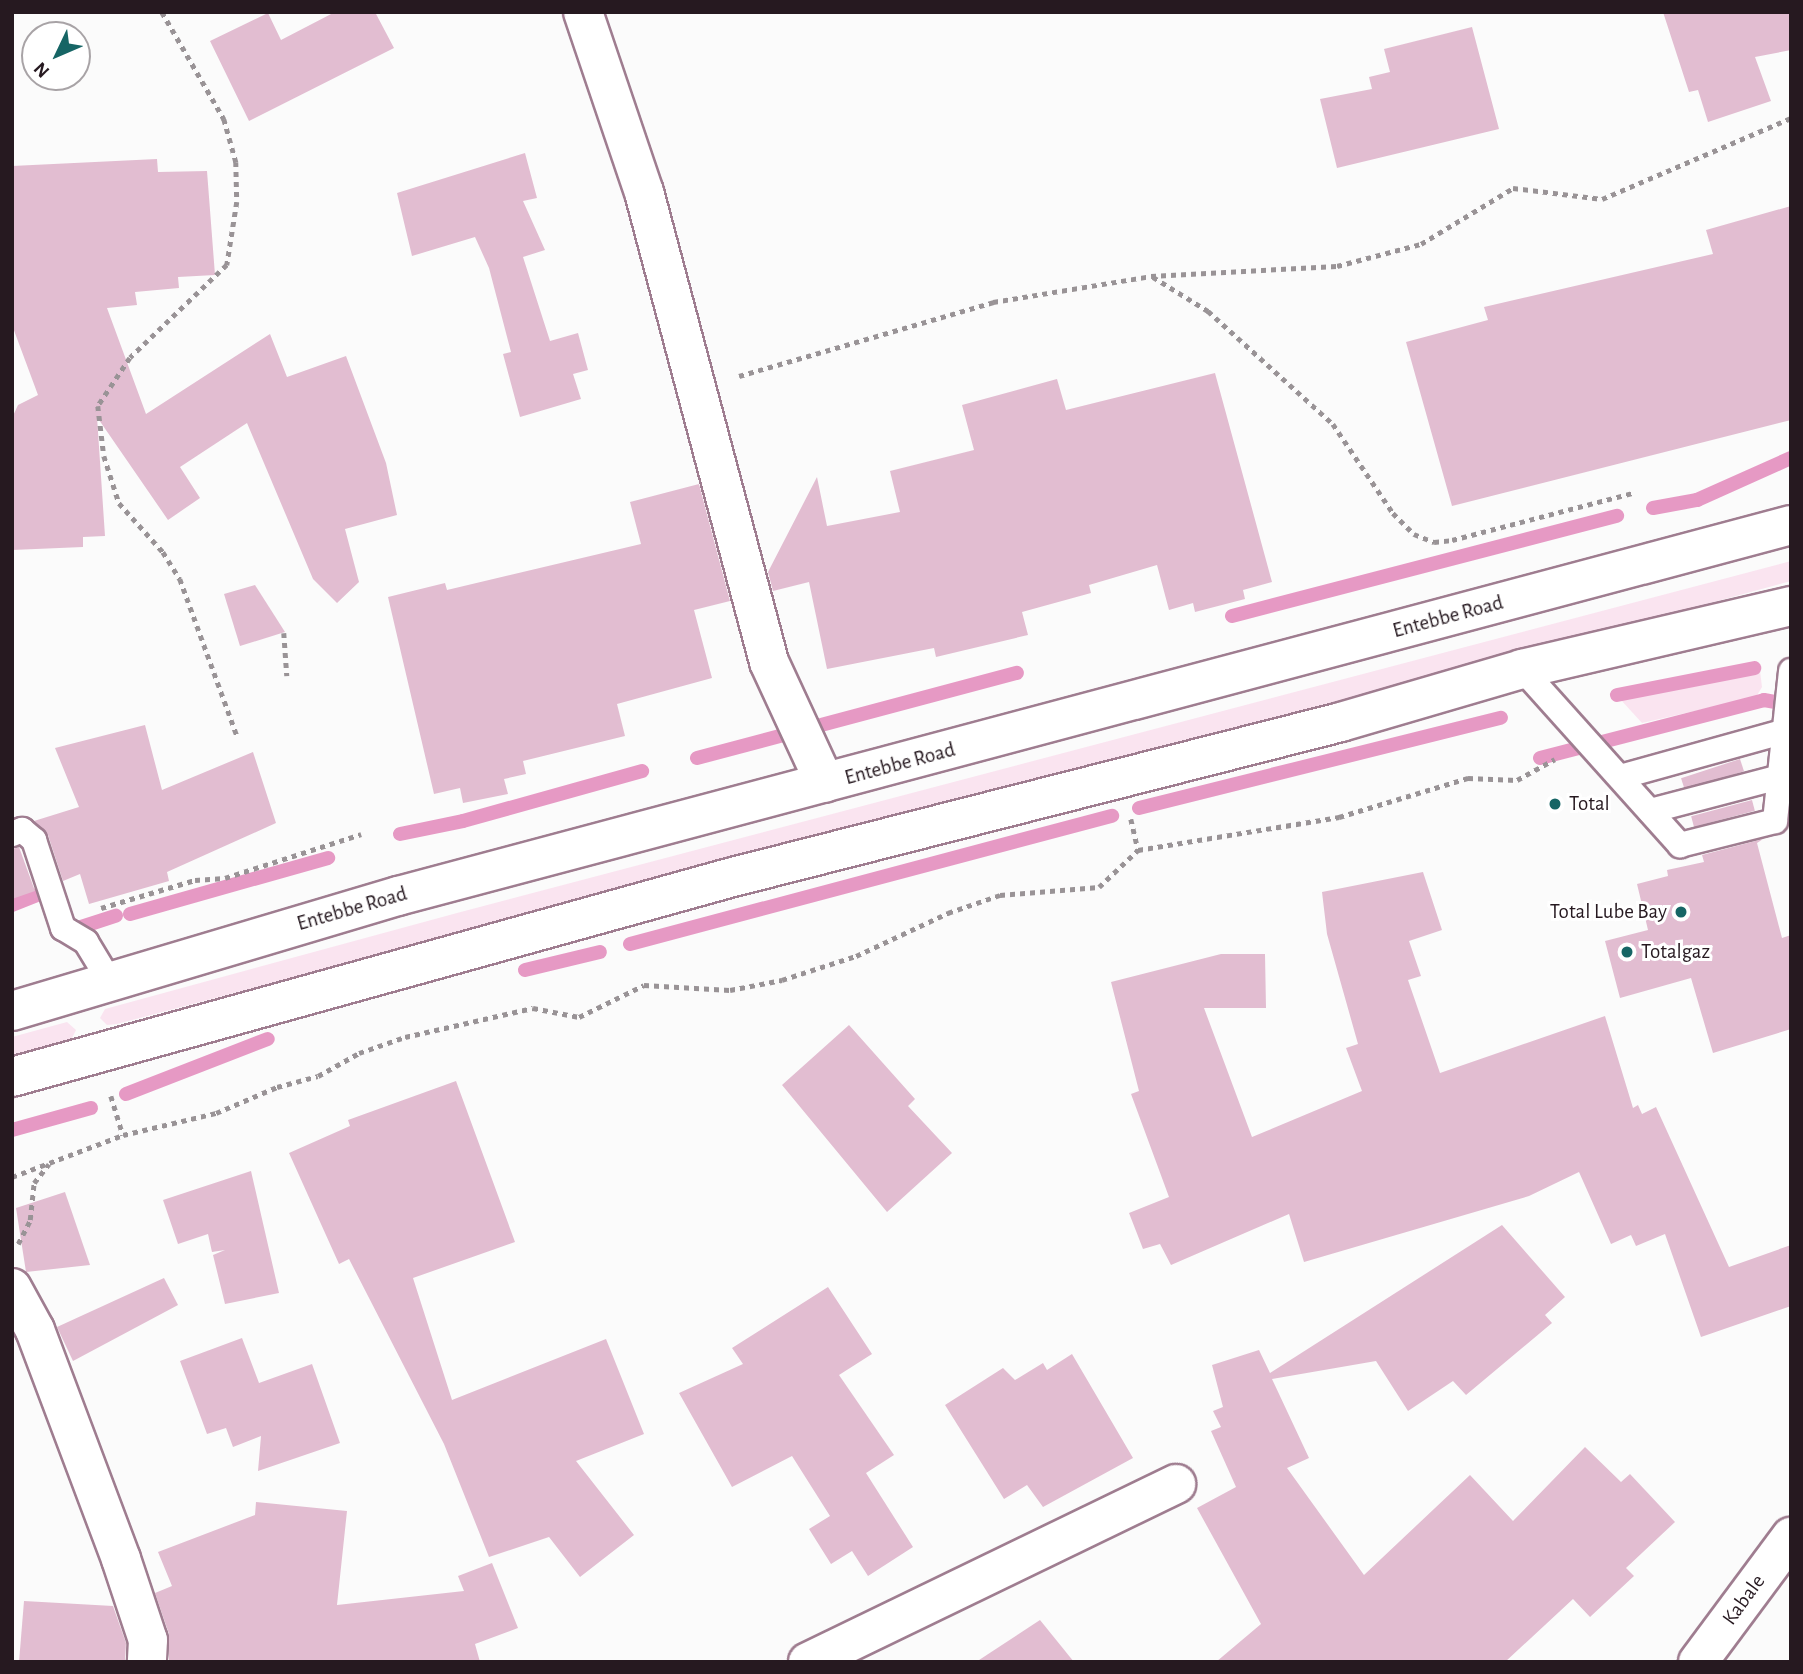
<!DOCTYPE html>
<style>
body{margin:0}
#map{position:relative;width:1803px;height:1674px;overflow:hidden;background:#fbfbfb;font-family:"Alegreya Sans",sans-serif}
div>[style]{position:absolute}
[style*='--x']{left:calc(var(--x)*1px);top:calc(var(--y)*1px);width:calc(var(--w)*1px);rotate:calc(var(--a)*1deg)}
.green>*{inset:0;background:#fae4f0}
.stream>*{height:14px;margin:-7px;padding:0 7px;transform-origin:7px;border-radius:7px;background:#e699c4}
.building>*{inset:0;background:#e2bdd1;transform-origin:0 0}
.path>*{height:4.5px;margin-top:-2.25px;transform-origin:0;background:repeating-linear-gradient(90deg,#999396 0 5px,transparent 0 10px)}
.roads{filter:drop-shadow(2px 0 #9f7d90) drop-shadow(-2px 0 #9f7d90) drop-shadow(0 2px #9f7d90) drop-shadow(0 -2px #9f7d90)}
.lane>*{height:24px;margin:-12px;padding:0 12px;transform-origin:12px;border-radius:12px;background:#fff}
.street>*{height:38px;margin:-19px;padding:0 19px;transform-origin:19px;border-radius:19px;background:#fff}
.secondary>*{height:38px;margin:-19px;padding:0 19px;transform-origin:19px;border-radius:19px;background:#fff}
.highway>*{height:38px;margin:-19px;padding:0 19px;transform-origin:19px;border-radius:19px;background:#fff}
.dots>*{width:19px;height:19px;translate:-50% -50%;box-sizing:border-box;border:4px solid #fff;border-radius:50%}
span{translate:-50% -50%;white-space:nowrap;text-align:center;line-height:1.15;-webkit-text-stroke:6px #fff;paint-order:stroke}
.street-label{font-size:21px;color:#261920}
.poi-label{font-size:21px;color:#261920}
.left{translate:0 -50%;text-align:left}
.right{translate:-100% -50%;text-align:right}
.frame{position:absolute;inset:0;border:14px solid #261920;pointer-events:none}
.north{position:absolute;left:21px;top:21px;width:70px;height:70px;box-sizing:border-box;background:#fff;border:2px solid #a8a3a6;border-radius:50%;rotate:226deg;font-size:19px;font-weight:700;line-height:28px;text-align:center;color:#261920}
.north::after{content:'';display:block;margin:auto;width:24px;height:32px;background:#166565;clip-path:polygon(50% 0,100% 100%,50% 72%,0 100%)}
</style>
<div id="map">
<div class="green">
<div style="clip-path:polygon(1791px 561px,1791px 581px,1670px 614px,117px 1024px,107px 1025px,100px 1018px,105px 1009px,457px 913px)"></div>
<div style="clip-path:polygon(1760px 671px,1762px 687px,1756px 697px,1642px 723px,1621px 700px)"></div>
<div style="clip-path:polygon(67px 1022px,76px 1030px,71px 1040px,12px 1055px,12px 1037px)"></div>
</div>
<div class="stream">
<div style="--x:1653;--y:508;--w:45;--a:-10.3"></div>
<div style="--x:1697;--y:500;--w:103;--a:-24.1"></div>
<div style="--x:1232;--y:616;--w:398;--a:-14.6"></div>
<div style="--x:1617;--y:695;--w:140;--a:-11.1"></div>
<div style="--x:697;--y:758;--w:331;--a:-14.9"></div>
<div style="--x:1540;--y:758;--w:231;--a:-14.5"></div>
<div style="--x:1764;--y:700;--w:27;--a:10"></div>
<div style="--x:1139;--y:808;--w:373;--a:-14"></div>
<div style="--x:400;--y:834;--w:64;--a:-11.7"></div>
<div style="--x:463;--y:821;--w:186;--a:-15.6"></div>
<div style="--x:12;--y:905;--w:46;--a:-21.6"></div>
<div style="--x:130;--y:914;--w:206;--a:-15.8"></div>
<div style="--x:78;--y:928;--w:40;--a:-18"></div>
<div style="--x:630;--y:944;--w:499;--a:-14.9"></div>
<div style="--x:525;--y:970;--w:77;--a:-13.5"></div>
<div style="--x:126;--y:1094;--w:152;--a:-21.2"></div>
<div style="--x:12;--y:1130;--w:82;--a:-15.6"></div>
</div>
<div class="building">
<div style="clip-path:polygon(335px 12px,375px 12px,394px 48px,249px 121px,210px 41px,268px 13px,281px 40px)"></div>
<div style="clip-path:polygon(1663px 12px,1791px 12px,1791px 50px,1755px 57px,1771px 101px,1708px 122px,1698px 90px,1689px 92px)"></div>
<div style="clip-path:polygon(1472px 27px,1499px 129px,1337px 168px,1320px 99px,1372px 89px,1369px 77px,1390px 72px,1384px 49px)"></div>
<div style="clip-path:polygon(525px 153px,537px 198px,523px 201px,545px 250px,523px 257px,550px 341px,578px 333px,588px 370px,573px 374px,581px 399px,520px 417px,503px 354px,511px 352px,489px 268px,475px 237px,412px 256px,397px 193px)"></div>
<div style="clip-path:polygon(157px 159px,158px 172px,207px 171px,215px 275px,178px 277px,179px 288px,135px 292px,137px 305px,107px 308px,146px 414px,270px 334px,287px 377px,346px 356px,386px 463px,397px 515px,345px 529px,359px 582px,337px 603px,313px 579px,247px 423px,180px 467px,200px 498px,168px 520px,97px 417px,105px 536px,83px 537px,83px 547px,12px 550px,12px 418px,18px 405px,38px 395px,12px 325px,12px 166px)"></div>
<div style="clip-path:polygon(1791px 206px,1791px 420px,1452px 506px,1406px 342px,1488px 320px,1484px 307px,1713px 254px,1706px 230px)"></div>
<div style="clip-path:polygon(1215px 373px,1272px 582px,1243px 590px,1245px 599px,1195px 612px,1193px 603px,1169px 610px,1157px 565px,1089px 585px,1091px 593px,1022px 612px,1028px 635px,936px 657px,934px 648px,827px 669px,809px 582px,773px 591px,768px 572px,817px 477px,827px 526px,900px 512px,890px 471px,974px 450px,962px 405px,1057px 379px,1066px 410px)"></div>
<div style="clip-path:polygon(699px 484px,730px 601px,694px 610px,712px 678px,617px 704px,625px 736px,523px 761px,526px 774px,504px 779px,508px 794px,463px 803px,460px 788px,434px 794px,388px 597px,445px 583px,447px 590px,641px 544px,630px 502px)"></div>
<div style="clip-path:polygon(255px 585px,285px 632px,240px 646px,224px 594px)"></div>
<div style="clip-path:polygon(145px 725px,162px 790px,253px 752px,276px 823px,167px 872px,169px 881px,89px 904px,80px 874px,63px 881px,48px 835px,34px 821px,79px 807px,55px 748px)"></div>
<div style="left:1740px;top:759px;width:13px;height:62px;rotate:72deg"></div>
<div style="left:1752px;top:800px;width:11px;height:63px;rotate:75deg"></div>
<div style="clip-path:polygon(1763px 839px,1757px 843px,1782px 938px,1791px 935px,1791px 1029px,1713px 1053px,1691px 978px,1620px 998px,1605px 941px,1648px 930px,1637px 884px,1668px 876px,1667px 870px,1704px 862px,1702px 855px)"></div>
<div style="clip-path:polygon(19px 847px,35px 891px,12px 899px,12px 849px)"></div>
<div style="clip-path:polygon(1423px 872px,1442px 930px,1409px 941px,1421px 976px,1408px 980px,1440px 1073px,1605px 1016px,1633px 1108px,1638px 1105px,1642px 1114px,1656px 1107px,1729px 1267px,1791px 1245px,1791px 1306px,1701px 1337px,1665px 1234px,1636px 1246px,1631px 1235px,1611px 1244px,1579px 1172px,1529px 1196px,1304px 1262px,1289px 1214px,1171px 1265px,1160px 1244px,1143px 1249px,1129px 1213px,1169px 1197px,1131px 1094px,1139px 1091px,1111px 982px,1221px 954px,1265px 954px,1266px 1008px,1204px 1008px,1252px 1137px,1362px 1091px,1346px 1048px,1358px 1044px,1327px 934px,1322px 892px)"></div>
<div style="clip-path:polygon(849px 1025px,915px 1099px,908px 1106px,952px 1153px,887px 1212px,782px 1085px)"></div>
<div style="clip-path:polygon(456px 1081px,515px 1242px,413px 1278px,452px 1400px,606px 1339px,644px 1434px,576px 1461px,634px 1535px,580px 1577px,549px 1537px,489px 1557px,444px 1444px,349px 1259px,339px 1264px,289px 1153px,350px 1126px,348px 1120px)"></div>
<div style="clip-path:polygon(251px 1171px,279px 1293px,225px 1304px,213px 1255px,225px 1250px,212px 1252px,208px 1234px,178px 1244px,163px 1200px)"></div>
<div style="clip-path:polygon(65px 1192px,90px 1265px,26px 1272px,16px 1208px)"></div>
<div style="clip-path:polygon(1502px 1225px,1565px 1297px,1545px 1315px,1552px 1323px,1466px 1395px,1453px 1381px,1408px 1411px,1376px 1361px,1272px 1379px,1309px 1458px,1287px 1468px,1364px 1575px,1470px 1475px,1513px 1521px,1585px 1447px,1621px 1482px,1630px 1474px,1675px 1522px,1626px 1568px,1634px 1576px,1590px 1617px,1573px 1599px,1505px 1662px,1216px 1662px,1261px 1624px,1197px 1508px,1236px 1487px,1211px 1431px,1221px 1427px,1213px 1411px,1223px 1407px,1212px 1365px,1259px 1350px,1270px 1373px)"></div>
<div style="clip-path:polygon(164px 1278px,178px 1305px,73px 1361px,57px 1327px)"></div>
<div style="clip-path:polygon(828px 1287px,872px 1354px,839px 1375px,894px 1455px,866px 1473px,913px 1547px,868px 1576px,852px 1551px,831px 1564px,809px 1529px,830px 1516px,792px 1456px,732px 1487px,679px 1393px,743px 1364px,732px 1348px)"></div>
<div style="clip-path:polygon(242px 1338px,259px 1383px,312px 1364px,340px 1443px,258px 1471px,261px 1436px,233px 1447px,226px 1428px,207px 1434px,180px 1361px)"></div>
<div style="clip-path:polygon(1072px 1354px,1133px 1458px,1043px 1507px,1027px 1485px,1004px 1499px,945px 1405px,1003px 1368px,1015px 1380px,1043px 1363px,1047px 1370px)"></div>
<div style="clip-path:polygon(256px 1502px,347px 1511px,337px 1605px,464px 1591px,458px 1576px,492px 1563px,518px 1628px,475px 1644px,480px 1662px,169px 1662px,169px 1634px,155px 1593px,172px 1586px,158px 1552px,255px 1515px)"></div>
<div style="clip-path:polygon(24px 1601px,113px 1606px,126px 1643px,125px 1662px,19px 1662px)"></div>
<div style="clip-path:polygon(1040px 1620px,1074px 1662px,976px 1662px)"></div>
</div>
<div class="path">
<div style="--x:162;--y:12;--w:124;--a:59.9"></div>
<div style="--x:224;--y:119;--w:45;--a:74.4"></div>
<div style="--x:236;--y:162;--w:40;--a:88.6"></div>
<div style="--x:237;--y:202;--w:64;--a:99"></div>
<div style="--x:227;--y:265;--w:134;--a:136.2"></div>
<div style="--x:130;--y:358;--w:58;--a:123.7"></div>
<div style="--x:98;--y:406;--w:50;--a:83.2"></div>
<div style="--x:104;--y:456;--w:49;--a:72.3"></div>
<div style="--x:119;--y:503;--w:66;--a:48.1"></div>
<div style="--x:163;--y:552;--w:32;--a:58"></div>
<div style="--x:180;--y:579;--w:167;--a:70"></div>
<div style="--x:1153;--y:277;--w:65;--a:31.7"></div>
<div style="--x:1208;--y:311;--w:169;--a:42.1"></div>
<div style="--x:1333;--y:424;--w:107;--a:56"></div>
<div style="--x:1393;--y:513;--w:30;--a:45"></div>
<div style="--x:1414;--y:534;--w:22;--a:22"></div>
<div style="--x:1434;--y:542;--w:18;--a:-6"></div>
<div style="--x:1452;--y:540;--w:187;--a:-14.6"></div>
<div style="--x:739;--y:376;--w:265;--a:-16.2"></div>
<div style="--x:993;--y:302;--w:160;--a:-9.3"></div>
<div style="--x:1151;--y:276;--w:186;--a:-3.1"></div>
<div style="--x:1337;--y:266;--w:87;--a:-14.7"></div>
<div style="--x:1421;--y:244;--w:108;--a:-31.3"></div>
<div style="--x:1513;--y:188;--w:90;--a:7"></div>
<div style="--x:1602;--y:199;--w:206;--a:-23.2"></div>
<div style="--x:284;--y:633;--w:43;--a:86"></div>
<div style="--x:1131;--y:819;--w:32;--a:77"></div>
<div style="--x:101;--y:908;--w:98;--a:-16.6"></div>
<div style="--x:195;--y:880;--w:30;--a:-4"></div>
<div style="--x:225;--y:878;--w:143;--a:-17.9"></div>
<div style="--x:111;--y:1096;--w:41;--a:72.9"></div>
<div style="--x:12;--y:1177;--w:119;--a:-20.7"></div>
<div style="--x:123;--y:1135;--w:96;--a:-13.3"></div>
<div style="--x:216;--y:1113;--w:66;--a:-23.1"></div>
<div style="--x:277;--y:1087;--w:42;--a:-15"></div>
<div style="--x:318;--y:1076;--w:47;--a:-29.3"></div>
<div style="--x:359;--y:1053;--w:49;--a:-19.2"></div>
<div style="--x:405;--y:1037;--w:131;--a:-12.8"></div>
<div style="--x:533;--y:1008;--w:47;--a:11.1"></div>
<div style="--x:579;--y:1017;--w:72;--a:-26.2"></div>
<div style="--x:644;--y:985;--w:86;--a:3.3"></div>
<div style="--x:730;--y:990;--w:53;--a:-10.9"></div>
<div style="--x:782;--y:980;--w:78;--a:-18"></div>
<div style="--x:856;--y:956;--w:102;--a:-25.1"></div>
<div style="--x:948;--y:913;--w:55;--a:-19.1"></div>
<div style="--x:1000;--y:895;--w:99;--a:-4.6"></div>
<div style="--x:1099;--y:887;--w:54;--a:-43.5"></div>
<div style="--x:1138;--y:850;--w:204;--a:-9.3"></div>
<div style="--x:1339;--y:817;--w:135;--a:-16.8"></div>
<div style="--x:1468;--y:778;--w:49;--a:2.3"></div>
<div style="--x:1517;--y:780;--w:43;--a:-28.9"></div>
<div style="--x:18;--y:1244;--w:27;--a:-63"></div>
<div style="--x:30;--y:1220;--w:37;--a:-84"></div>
<div style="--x:34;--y:1183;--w:24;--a:-52"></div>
</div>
<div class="roads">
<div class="lane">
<div style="--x:1522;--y:669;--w:237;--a:48.1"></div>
<div style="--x:1680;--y:845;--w:98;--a:-14.2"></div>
<div style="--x:1775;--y:821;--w:151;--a:-83.9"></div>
<div style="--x:1620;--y:777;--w:172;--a:-15.5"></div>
<div style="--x:1650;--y:811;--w:134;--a:-14.7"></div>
<div style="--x:12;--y:834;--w:11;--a:-22"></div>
<div style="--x:22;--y:830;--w:16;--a:40"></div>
<div style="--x:34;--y:840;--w:93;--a:71.8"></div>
<div style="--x:63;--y:928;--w:27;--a:31"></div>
<div style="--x:86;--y:942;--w:44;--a:58.8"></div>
</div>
<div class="street">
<div style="--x:583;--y:12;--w:190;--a:71.3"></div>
<div style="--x:644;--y:192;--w:486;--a:75.1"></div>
<div style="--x:769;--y:662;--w:133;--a:65.2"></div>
<div style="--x:12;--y:1288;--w:48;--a:61.3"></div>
<div style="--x:35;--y:1330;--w:245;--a:69.4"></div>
<div style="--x:121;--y:1559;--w:85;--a:71.6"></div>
<div style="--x:148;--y:1640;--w:22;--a:93"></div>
<div style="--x:808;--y:1662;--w:409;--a:-25.8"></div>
</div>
<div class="secondary">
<div style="--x:1698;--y:1662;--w:156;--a:-53.4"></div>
</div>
<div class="highway">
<div style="--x:12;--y:1011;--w:403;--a:-16.6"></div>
<div style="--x:398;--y:896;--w:1442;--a:-14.91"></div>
<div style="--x:12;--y:1077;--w:744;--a:-15.51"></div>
<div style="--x:729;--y:878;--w:632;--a:-14.3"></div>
<div style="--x:1341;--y:722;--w:189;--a:-16.3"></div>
<div style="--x:1522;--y:669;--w:276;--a:-13.2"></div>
</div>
</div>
<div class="dots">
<div style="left:1555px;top:804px;background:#166565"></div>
<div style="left:1681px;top:912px;background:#166565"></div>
<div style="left:1627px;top:952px;background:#166565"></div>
</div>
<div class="street-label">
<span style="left:1448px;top:617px;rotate:-15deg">Entebbe Road</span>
<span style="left:900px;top:764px;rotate:-15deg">Entebbe Road</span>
<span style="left:352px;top:909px;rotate:-16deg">Entebbe Road</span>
<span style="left:1744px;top:1600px;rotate:-54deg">Kabale</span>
</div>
<div class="poi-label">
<span class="left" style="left:1569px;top:804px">Total</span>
<span class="right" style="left:1667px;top:912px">Total Lube Bay</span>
<span class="left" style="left:1641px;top:952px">Totalgaz</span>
</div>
<div class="frame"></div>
<div class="north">N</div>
</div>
